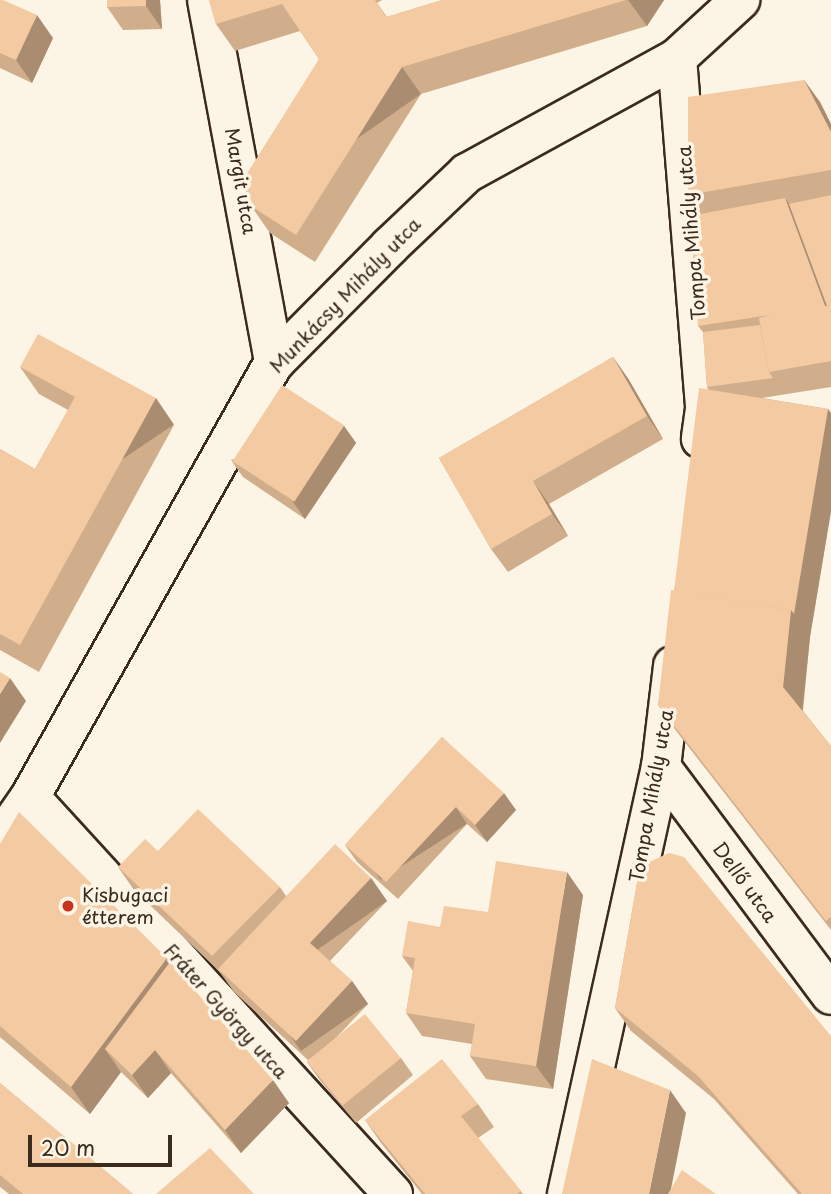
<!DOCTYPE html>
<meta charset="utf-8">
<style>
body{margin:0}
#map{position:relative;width:831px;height:1194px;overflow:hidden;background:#fcf5e5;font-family:"Playpen Sans",sans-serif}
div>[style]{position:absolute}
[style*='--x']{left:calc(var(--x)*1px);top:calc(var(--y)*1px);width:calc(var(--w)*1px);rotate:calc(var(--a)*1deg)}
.roads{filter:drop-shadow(2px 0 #3b2a1e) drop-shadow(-2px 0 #3b2a1e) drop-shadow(0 2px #3b2a1e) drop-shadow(0 -2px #3b2a1e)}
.minor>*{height:38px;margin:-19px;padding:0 19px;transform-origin:19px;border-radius:19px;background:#fcf5e5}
.wall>*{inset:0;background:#d1ae8b}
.shaded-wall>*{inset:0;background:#aa8d71;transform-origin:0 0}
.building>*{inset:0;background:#f3caa2;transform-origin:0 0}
.dots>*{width:19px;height:19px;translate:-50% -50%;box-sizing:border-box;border:4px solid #fcf5e5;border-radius:50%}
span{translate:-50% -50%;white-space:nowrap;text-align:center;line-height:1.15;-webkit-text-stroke:7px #fcf5e5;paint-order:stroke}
.street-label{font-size:19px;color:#3b2a1e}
.poi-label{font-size:19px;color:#3b2a1e}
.left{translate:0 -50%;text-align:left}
.scale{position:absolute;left:28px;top:1135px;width:144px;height:32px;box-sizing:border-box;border:4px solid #3b2a1e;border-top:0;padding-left:9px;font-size:21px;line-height:24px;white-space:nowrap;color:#3b2a1e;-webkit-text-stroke:5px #fcf5e5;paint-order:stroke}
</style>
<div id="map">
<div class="roads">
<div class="minor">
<div style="--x:207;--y:0;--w:369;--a:79.5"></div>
<div style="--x:677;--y:58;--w:352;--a:85.4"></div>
<div style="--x:705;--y:409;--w:30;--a:98"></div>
<div style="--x:661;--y:767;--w:284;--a:53.3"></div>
<div style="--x:30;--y:797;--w:538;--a:47.56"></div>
<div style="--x:0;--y:840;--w:52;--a:-55.1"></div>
<div style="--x:30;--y:797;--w:498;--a:-60.7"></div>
<div style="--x:274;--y:363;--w:165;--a:-45.2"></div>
<div style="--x:390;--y:246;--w:106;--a:-43.5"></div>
<div style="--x:467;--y:173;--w:239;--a:-28.7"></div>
<div style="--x:677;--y:58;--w:86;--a:-42.6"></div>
<div style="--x:567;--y:1194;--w:437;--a:-77.6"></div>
<div style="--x:661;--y:767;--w:102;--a:-83.2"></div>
</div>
</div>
<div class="wall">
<div style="clip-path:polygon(0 0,53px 38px,32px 83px,0 68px)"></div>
<div style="clip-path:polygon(160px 0,162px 29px,123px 30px,107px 7px)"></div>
<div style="clip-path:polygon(209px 0,382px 0,377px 3px,387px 17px,442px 0,664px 0,647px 26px,421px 94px,315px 262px,270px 233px,251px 206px,319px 59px,300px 31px,235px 51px,216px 24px)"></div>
<div style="clip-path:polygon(804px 80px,820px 102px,831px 124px,831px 387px,762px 398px,828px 409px,831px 413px,831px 511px,810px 637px,803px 711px,831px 746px,831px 930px,677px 732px,658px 705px,674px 591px,708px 389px,707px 387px,703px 332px,698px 326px,701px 214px,688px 195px)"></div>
<div style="clip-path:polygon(613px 357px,629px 380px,663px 439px,549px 504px,568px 536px,508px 572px,491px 549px,439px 458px)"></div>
<div style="clip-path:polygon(20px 367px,174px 425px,39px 672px,0 650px,0 449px,35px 469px,68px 410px,39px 394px)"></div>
<div style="clip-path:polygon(344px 426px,356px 443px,305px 519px,243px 477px,231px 460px)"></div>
<div style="clip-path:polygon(442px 737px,516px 810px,487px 842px,467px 824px,398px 899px,357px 862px,345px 845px)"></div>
<div style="clip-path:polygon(0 844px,170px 962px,289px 1103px,241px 1153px,171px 1073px,148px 1098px,121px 1072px,90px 1114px,0 1037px)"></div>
<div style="clip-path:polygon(158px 851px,280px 887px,286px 896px,371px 878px,387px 901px,330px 961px,352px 981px,368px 1004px,334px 1040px,401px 1058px,413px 1075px,356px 1123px,319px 1079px,307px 1062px,309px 1061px,234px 992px,219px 971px,134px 890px,118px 867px)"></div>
<div style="clip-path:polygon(640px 866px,831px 1194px,798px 1194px,714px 1099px,631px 1031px,615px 1008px)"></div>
<div style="clip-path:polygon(583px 895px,553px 1089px,486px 1079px,470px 1056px,472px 1044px,422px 1036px,406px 1013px,413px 971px,402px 956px,440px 927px,488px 912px)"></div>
<div style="clip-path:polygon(0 1083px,133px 1194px,9px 1194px,0 1187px)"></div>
<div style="clip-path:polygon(478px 1104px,494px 1127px,478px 1138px,523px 1194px,422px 1194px,381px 1143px,365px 1120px)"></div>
</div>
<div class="shaded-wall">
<div style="clip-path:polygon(146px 0,160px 0,162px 29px,146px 6px)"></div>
<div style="clip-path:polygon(628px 0,664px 0,647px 26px)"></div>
<div style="clip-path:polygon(37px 15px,53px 38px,32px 83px,16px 60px)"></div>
<div style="left:402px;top:67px;width:33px;height:199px;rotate:55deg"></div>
<div style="clip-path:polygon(804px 80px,820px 102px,831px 124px,831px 132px)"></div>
<div style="clip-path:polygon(785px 198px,801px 221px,831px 312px,825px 306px)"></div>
<div style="clip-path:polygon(613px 357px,629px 380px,663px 439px,647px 416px)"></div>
<div style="left:156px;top:398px;width:32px;height:282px;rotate:56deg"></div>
<div style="clip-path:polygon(828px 409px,831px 413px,831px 511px,810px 637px,802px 714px,783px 687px,791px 610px)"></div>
<div style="clip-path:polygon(344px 426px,356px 443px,305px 519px,293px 502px)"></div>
<div style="clip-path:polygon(533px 481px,549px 504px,568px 536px,552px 514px)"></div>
<div style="clip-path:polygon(10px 678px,26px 701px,0 743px,0 694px)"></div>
<div style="clip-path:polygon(504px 793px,516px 810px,487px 842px,475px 825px)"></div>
<div style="left:456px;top:807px;width:20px;height:103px;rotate:57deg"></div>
<div style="clip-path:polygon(567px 872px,583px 895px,553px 1089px,536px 1066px)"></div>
<div style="left:371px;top:878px;width:28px;height:89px;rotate:55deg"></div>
<div style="clip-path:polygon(167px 958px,186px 985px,105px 1049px,121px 1072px,90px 1114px,71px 1087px)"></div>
<div style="left:352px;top:981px;width:28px;height:82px;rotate:55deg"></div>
<div style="clip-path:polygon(155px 1050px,171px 1073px,148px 1098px,132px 1075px)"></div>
<div style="clip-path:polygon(273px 1080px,289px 1103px,241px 1153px,225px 1130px)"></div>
<div style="clip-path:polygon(670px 1090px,686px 1113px,670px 1194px,649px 1194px)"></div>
</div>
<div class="building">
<div style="clip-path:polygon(0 0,3px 0,37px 15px,16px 60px,0 53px)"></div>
<div style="clip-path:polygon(107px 0,146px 0,146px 6px,107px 7px)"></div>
<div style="clip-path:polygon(209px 0,375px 0,386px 17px,442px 0,626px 0,402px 67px,296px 235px,251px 206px,243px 180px,319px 59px,282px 4px,216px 24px)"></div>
<div style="clip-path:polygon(804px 80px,831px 132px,831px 170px,688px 195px,688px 97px)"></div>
<div style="clip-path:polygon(831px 195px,831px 305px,827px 306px,789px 204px)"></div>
<div style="clip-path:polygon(785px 198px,825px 306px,831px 305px,831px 361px,769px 372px,759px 318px,770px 315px,698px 326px,690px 216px)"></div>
<div style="clip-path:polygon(760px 325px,769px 372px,773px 378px,707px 387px,703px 332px)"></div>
<div style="clip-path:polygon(38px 334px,156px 398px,20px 645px,0 634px,0 449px,35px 469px,75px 397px,20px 367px)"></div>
<div style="clip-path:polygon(613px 357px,647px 416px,533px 481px,552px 514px,491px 549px,439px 458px)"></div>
<div style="left:282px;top:385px;width:74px;height:91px;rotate:33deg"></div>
<div style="clip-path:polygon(699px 388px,828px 409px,794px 614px,791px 610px,674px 591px)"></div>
<div style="clip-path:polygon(671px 590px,791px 610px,783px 687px,831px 746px,831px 917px,826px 921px,658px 705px)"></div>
<div style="clip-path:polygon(0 672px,10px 678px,0 694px)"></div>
<div style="clip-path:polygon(442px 737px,504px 793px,475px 825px,456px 807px,386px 882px,345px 845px)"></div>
<div style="clip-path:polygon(198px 809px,280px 887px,212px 956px,118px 867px,145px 839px,158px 851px)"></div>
<div style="clip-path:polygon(19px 812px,167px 958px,71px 1087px,0 1026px,0 844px)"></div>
<div style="clip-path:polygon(335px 844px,371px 878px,310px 943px,352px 981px,296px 1041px,218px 969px)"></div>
<div style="clip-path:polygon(669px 853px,684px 857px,831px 1036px,831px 1194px,802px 1194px,698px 1076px,615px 1008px,640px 866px)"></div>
<div style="clip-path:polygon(496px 861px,567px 872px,536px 1066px,470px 1056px,475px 1024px,406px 1013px,415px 958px,402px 956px,408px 921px,440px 927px,444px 906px,488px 912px)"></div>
<div style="clip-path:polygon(170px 962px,273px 1080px,225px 1130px,155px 1050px,132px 1075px,105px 1049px)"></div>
<div style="left:365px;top:1014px;width:57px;height:75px;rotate:51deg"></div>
<div style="clip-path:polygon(442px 1059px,478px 1104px,461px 1116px,521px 1191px,517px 1194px,425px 1194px,365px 1120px)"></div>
<div style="clip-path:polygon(592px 1059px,670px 1090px,649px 1194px,562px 1194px)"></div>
<div style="clip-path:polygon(0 1083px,133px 1194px,23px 1194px,0 1175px)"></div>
<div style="clip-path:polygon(210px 1148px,254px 1194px,156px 1194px)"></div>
<div style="clip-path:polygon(682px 1170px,716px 1194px,668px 1194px)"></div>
</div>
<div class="dots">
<div style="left:68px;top:906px;background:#c8321e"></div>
</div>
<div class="street-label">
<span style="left:241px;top:181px;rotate:80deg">Margit utca</span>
<span style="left:691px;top:233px;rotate:-95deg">Tompa Mihály utca</span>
<span style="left:345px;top:295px;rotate:-46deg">Munkácsy Mihály utca</span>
<span style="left:651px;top:796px;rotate:-80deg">Tompa Mihály utca</span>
<span style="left:745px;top:882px;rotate:54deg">Dellő utca</span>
<span style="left:226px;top:1011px;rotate:48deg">Fráter György utca</span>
</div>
<div class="poi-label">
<span class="left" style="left:82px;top:906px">Kisbugaci<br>étterem</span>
</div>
<div class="scale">20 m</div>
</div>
